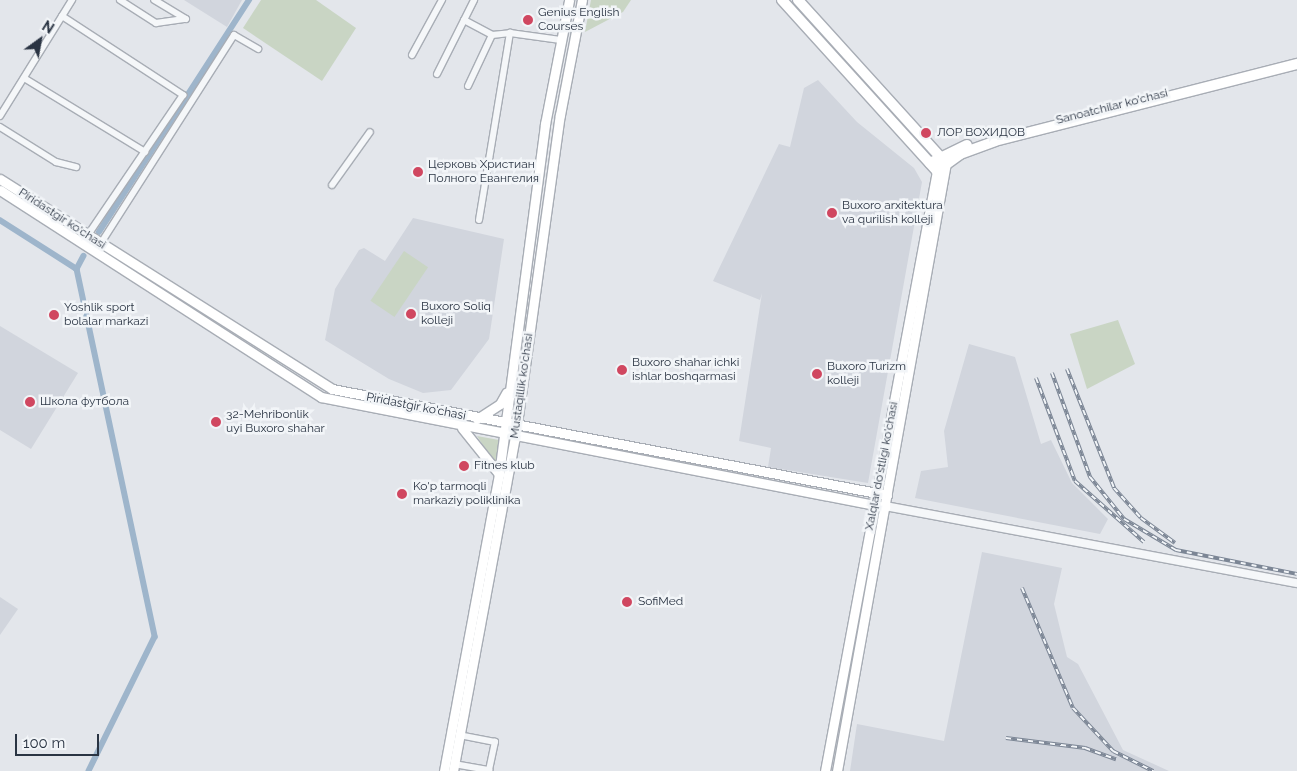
<!DOCTYPE html>
<meta charset="utf-8">
<style>
body{margin:0}
#map{position:relative;width:1297px;height:771px;overflow:hidden;background:#e3e6eb;font-family:Raleway,sans-serif}
div>[style]{position:absolute}
[style*='--x']{left:calc(var(--x)*1px);top:calc(var(--y)*1px);width:calc(var(--w)*1px);rotate:calc(var(--a)*1deg)}
.built>*{inset:0;background:#d1d5dd}
.green>*{inset:0;background:#c9d5c4;transform-origin:0 0}
.canal>*{height:5.5px;margin:-2.75px;padding:0 2.75px;transform-origin:2.75px;border-radius:2.75px;background:#9eb5cb}
.roads{filter:drop-shadow(1px 0 #a8adb5) drop-shadow(-1px 0 #a8adb5) drop-shadow(0 1px #a8adb5) drop-shadow(0 -1px #a8adb5)}
.minor>*{height:6px;margin:-3px;padding:0 3px;transform-origin:3px;border-radius:3px;background:#f5f7f9}
.tertiary>*{height:8px;margin:-4px;padding:0 4px;transform-origin:4px;border-radius:4px;background:#f5f7f9}
.secondary>*{height:9px;margin:-4.5px;padding:0 4.5px;transform-origin:4.5px;border-radius:4.5px;background:#fff}
.primary>*{height:10px;margin:-5px;padding:0 5px;transform-origin:5px;border-radius:5px;background:#fff}
.rail>*{height:4px;margin-top:-2px;transform-origin:0;background:repeating-linear-gradient(90deg,#f2f5f8 0 5.5px,#7c8695 0 11px);box-sizing:border-box;border-block:1px solid #7c8695}
.dots>*{width:14px;height:14px;translate:-50% -50%;box-sizing:border-box;border:2px solid #f2f5f8;border-radius:50%}
span{translate:-50% -50%;white-space:nowrap;text-align:center;line-height:1.15;-webkit-text-stroke:5px #f2f5f8;paint-order:stroke}
.poi-label{font-size:12px;color:#2a3443}
.left{translate:0 -50%;text-align:left}
.street-label{font-size:12px;color:#2a3443}
.north{position:absolute;left:15px;top:15px;width:50px;height:50px;-webkit-text-stroke:4px #f2f5f8;paint-order:stroke;rotate:32deg;font-size:14px;font-weight:700;line-height:20px;text-align:center;color:#2a3443}
.north::after{content:'';display:block;margin:auto;width:18px;height:22px;background:#2a3443;clip-path:polygon(50% 0,100% 100%,50% 72%,0 100%)}
.scale{position:absolute;left:15px;top:734px;width:84px;height:22px;box-sizing:border-box;border:2px solid #2a3443;border-top:0;padding-left:6px;font-size:15px;line-height:18px;white-space:nowrap;color:#2a3443;-webkit-text-stroke:4px #f2f5f8;paint-order:stroke}
</style>
<div id="map">
<div class="built">
<div style="clip-path:polygon(184px 0,242px 0,227px 27px)"></div>
<div style="clip-path:polygon(818px 80px,857px 122px,914px 168px,922px 182px,868px 483px,768px 467px,771px 448px,739px 441px,762px 293px,760px 300px,713px 281px,779px 144px,790px 147px,804px 88px)"></div>
<div style="clip-path:polygon(413px 218px,504px 239px,489px 339px,451px 390px,423px 393px,389px 379px,325px 340px,335px 289px,359px 250px,364px 248px,385px 261px)"></div>
<div style="clip-path:polygon(0 326px,78px 373px,31px 449px,0 430px)"></div>
<div style="clip-path:polygon(969px 344px,1015px 357px,1041px 444px,1051px 440px,1072px 483px,1108px 519px,1100px 534px,915px 498px,921px 471px,948px 467px,944px 431px)"></div>
<div style="clip-path:polygon(982px 552px,1062px 568px,1054px 604px,1067px 657px,1078px 664px,1123px 750px,1169px 771px,850px 771px,857px 724px,944px 741px)"></div>
<div style="clip-path:polygon(0 597px,18px 609px,0 635px)"></div>
</div>
<div class="green">
<div style="clip-path:polygon(261px 0,316px 0,356px 28px,322px 81px,243px 28px)"></div>
<div style="clip-path:polygon(591px 0,631px 0,623px 12px,585px 32px)"></div>
<div style="left:404px;top:251px;width:29px;height:60px;rotate:34deg"></div>
<div style="clip-path:polygon(1118px 320px,1135px 364px,1087px 389px,1070px 334px)"></div>
<div style="clip-path:polygon(477px 436px,499px 440px,497px 467px)"></div>
</div>
<div class="canal">
<div style="--x:0;--y:220;--w:91;--a:32.5"></div>
<div style="--x:99;--y:232;--w:276;--a:-57.1"></div>
<div style="--x:84;--y:256;--w:15;--a:118"></div>
<div style="--x:77;--y:269;--w:376;--a:78"></div>
<div style="--x:155;--y:637;--w:149;--a:116.2"></div>
</div>
<div class="roads">
<div class="minor">
<div style="--x:120;--y:0;--w:43;--a:32.6"></div>
<div style="--x:156;--y:23;--w:30;--a:-8"></div>
<div style="--x:186;--y:19;--w:37;--a:-149"></div>
<div style="--x:62;--y:16;--w:145;--a:33.1"></div>
<div style="--x:183;--y:95;--w:169;--a:124.2"></div>
<div style="--x:464;--y:20;--w:32;--a:28"></div>
<div style="--x:492;--y:35;--w:18;--a:-6"></div>
<div style="--x:412;--y:55;--w:63;--a:-61.4"></div>
<div style="--x:437;--y:74;--w:83;--a:-63.4"></div>
<div style="--x:24;--y:78;--w:142;--a:31.4"></div>
<div style="--x:468;--y:86;--w:56;--a:-64.8"></div>
<div style="--x:0;--y:116;--w:137;--a:-58.2"></div>
<div style="--x:0;--y:127;--w:66;--a:32"></div>
<div style="--x:56;--y:162;--w:21;--a:14"></div>
<div style="--x:332;--y:185;--w:65;--a:-54.4"></div>
<div style="--x:479;--y:220;--w:190;--a:-80.6"></div>
<div style="--x:510;--y:33;--w:51;--a:7.8"></div>
<div style="--x:101;--y:243;--w:247;--a:-57.4"></div>
<div style="--x:234;--y:35;--w:28;--a:30"></div>
<div style="--x:454;--y:764;--w:36;--a:10"></div>
<div style="--x:489;--y:770;--w:29;--a:-78"></div>
<div style="--x:495;--y:742;--w:36;--a:-169"></div>
</div>
<div class="tertiary">
<div style="--x:885;--y:506;--w:419;--a:10.6"></div>
</div>
<div class="secondary">
<div style="--x:0;--y:179;--w:393;--a:32.3"></div>
<div style="--x:332;--y:389;--w:565;--a:10.81"></div>
<div style="--x:0;--y:190;--w:382;--a:32.8"></div>
<div style="--x:321;--y:397;--w:575;--a:11.04"></div>
<div style="--x:477;--y:419;--w:27;--a:-33"></div>
<div style="--x:500;--y:404;--w:13;--a:-61"></div>
<div style="--x:462;--y:428;--w:59;--a:51.2"></div>
<div style="--x:444;--y:771;--w:302;--a:-79.5"></div>
<div style="--x:499;--y:474;--w:353;--a:-82.5"></div>
<div style="--x:545;--y:124;--w:126;--a:-79"></div>
<div style="--x:453;--y:771;--w:339;--a:-79.5"></div>
<div style="--x:515;--y:438;--w:326;--a:-82.1"></div>
<div style="--x:560;--y:115;--w:117;--a:-79.2"></div>
<div style="--x:825;--y:771;--w:610;--a:-79.43"></div>
<div style="--x:837;--y:771;--w:618;--a:-79.84"></div>
</div>
<div class="primary">
<div style="--x:782;--y:0;--w:231;--a:47.8"></div>
<div style="--x:937;--y:171;--w:29;--a:-36"></div>
<div style="--x:960;--y:154;--w:37;--a:-20"></div>
<div style="--x:995;--y:141;--w:312;--a:-14.3"></div>
<div style="--x:798;--y:0;--w:215;--a:47.8"></div>
<div style="--x:930;--y:163;--w:41;--a:-25.9"></div>
</div>
</div>
<div class="rail">
<div style="--x:1067;--y:369;--w:128;--a:68.4"></div>
<div style="--x:1114;--y:488;--w:40;--a:48"></div>
<div style="--x:1141;--y:518;--w:42;--a:36.3"></div>
<div style="--x:1052;--y:373;--w:111;--a:69.9"></div>
<div style="--x:1090;--y:477;--w:54;--a:51"></div>
<div style="--x:1124;--y:519;--w:61;--a:30.8"></div>
<div style="--x:1176;--y:550;--w:123;--a:11.2"></div>
<div style="--x:1036;--y:378;--w:110;--a:69.3"></div>
<div style="--x:1075;--y:481;--w:92;--a:41.5"></div>
<div style="--x:1022;--y:588;--w:130;--a:67"></div>
<div style="--x:1073;--y:708;--w:59;--a:47.1"></div>
<div style="--x:1113;--y:751;--w:45;--a:26.6"></div>
<div style="--x:1006;--y:738;--w:80;--a:7.2"></div>
<div style="--x:1085;--y:748;--w:33;--a:20"></div>
</div>
<div class="dots">
<div style="left:528px;top:20px;background:#d04760"></div>
<div style="left:926px;top:133px;background:#d04760"></div>
<div style="left:418px;top:172px;background:#d04760"></div>
<div style="left:832px;top:213px;background:#d04760"></div>
<div style="left:411px;top:314px;background:#d04760"></div>
<div style="left:54px;top:315px;background:#d04760"></div>
<div style="left:622px;top:370px;background:#d04760"></div>
<div style="left:817px;top:374px;background:#d04760"></div>
<div style="left:30px;top:402px;background:#d04760"></div>
<div style="left:216px;top:422px;background:#d04760"></div>
<div style="left:464px;top:466px;background:#d04760"></div>
<div style="left:402px;top:494px;background:#d04760"></div>
<div style="left:627px;top:602px;background:#d04760"></div>
</div>
<div class="poi-label">
<span class="left" style="left:538px;top:20px">Genius English<br>Courses</span>
<span class="left" style="left:937px;top:133px">ЛОР ВОХИДОВ</span>
<span class="left" style="left:428px;top:172px">Церковь Христиан<br>Полного Евангелия</span>
<span class="left" style="left:842px;top:213px">Buxoro arxitektura<br>va qurilish kolleji</span>
<span class="left" style="left:421px;top:314px">Buxoro Soliq<br>kolleji</span>
<span class="left" style="left:64px;top:315px">Yoshlik sport<br>bolalar markazi</span>
<span class="left" style="left:632px;top:370px">Buxoro shahar ichki<br>ishlar boshqarmasi</span>
<span class="left" style="left:827px;top:374px">Buxoro Turizm<br>kolleji</span>
<span class="left" style="left:40px;top:402px">Школа футбола</span>
<span class="left" style="left:226px;top:422px">32-Mehribonlik<br>uyi Buxoro shahar</span>
<span class="left" style="left:474px;top:466px">Fitnes klub</span>
<span class="left" style="left:413px;top:494px">Ko'p tarmoqli<br>markaziy poliklinika</span>
<span class="left" style="left:638px;top:602px">SofiMed</span>
</div>
<div class="street-label">
<span style="left:1112px;top:107px;rotate:-14deg">Sanoatchilar ko'chasi</span>
<span style="left:62px;top:219px;rotate:33deg">Piridastgir ko'chasi</span>
<span style="left:522px;top:386px;rotate:-82deg">Mustaqillik ko'chasi</span>
<span style="left:416px;top:407px;rotate:11deg">Piridastgir ko'chasi</span>
<span style="left:882px;top:466px;rotate:-79deg">Xalqlar do'stligi ko'chasi</span>
</div>
<div class="north">N</div>
<div class="scale">100 m</div>
</div>
